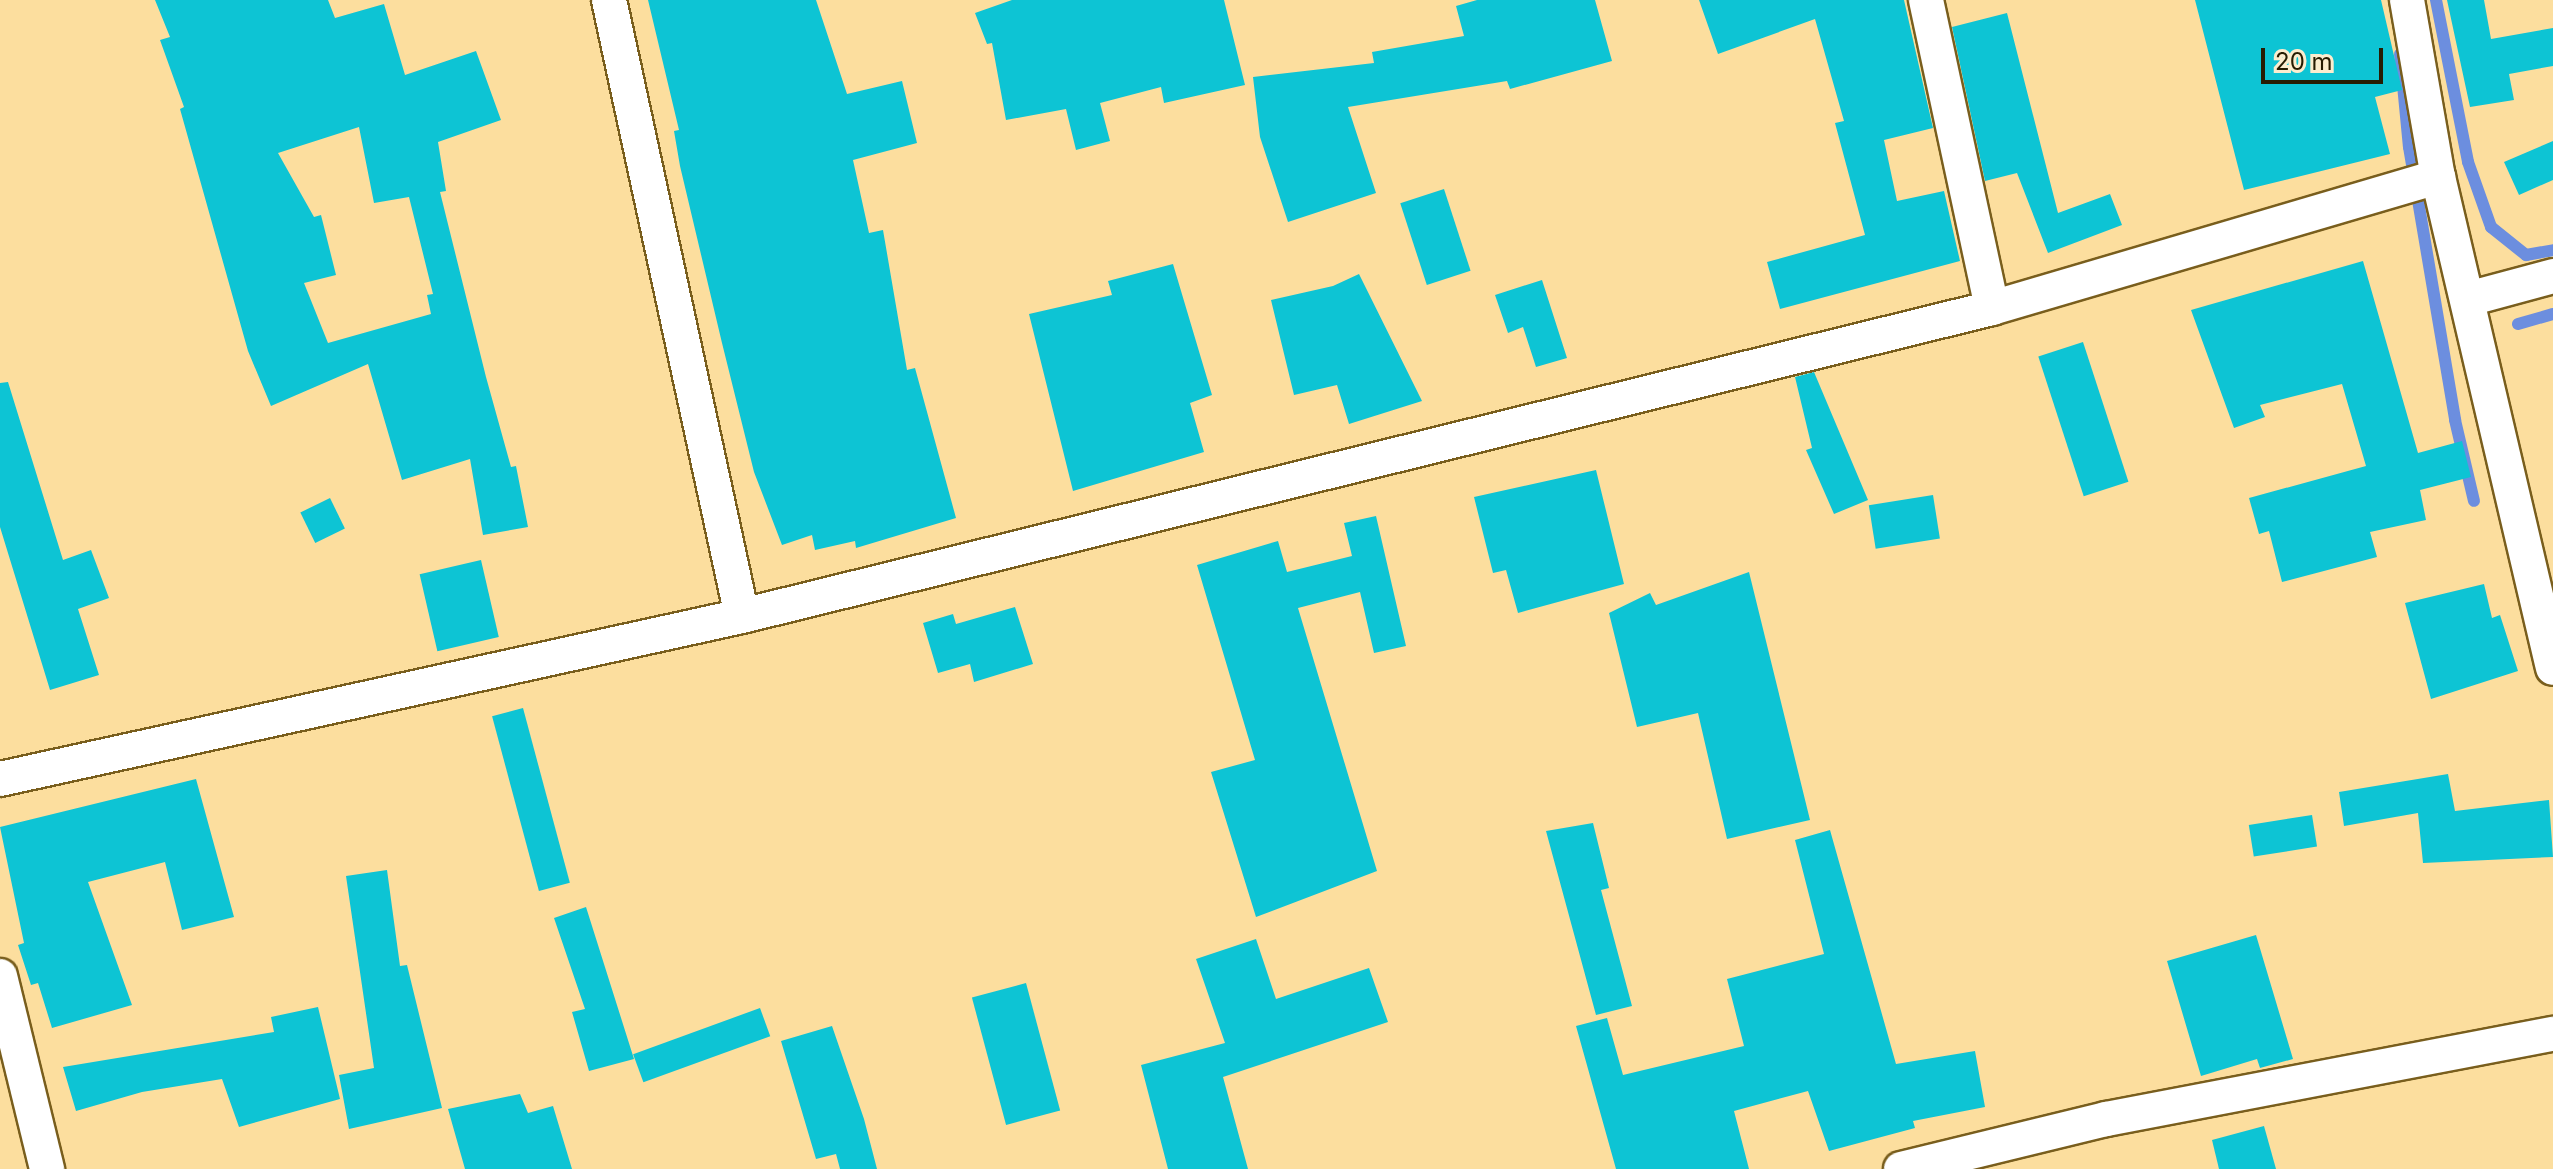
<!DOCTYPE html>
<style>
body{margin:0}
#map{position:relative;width:2553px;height:1169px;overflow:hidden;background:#fcde9e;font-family:Inter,sans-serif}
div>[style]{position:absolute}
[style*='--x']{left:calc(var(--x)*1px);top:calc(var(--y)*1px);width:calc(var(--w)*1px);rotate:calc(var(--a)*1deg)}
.stream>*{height:12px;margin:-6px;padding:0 6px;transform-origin:6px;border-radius:6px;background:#6c8edf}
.building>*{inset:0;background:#0dc4d4;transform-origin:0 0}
.roads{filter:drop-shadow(2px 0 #795e1d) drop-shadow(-2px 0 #795e1d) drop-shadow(0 2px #795e1d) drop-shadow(0 -2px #795e1d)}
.minor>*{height:34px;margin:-17px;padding:0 17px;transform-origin:17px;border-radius:17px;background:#fff}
span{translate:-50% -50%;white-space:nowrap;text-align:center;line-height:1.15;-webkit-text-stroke:6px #fcedce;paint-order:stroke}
.scale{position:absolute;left:2261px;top:48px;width:122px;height:36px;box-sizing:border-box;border:4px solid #271c02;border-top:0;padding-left:10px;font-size:24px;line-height:28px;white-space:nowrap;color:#271c02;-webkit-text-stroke:6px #fcedce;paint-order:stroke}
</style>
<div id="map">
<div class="stream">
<div style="--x:2436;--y:0;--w:165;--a:78.8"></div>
<div style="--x:2468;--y:162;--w:69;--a:70.5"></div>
<div style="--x:2491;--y:227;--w:45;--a:38.7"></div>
<div style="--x:2526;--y:255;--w:27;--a:-10"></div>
<div style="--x:2400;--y:54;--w:93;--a:84.5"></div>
<div style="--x:2409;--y:147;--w:277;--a:80.4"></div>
<div style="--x:2455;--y:420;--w:83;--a:76.8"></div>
<div style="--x:2518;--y:324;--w:36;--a:-16"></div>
</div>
<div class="building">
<div style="clip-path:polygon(evenodd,155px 0,328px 0,335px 18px,384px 4px,405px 75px,476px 51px,501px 120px,438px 142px,446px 191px,440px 192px,486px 377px,511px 467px,516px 466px,528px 527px,483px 535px,470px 459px,402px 480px,368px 364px,271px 406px,248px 351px,180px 109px,184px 107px,160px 40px,170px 37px,155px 0,359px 127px,374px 203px,409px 197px,433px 294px,427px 295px,431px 314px,328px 343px,304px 283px,336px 275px,321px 215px,314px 217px,278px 153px,359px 127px)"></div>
<div style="clip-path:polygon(648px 0,816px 0,847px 94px,902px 81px,917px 143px,853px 160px,869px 233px,883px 230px,907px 370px,915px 368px,956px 518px,856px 548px,855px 541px,815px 550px,812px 535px,782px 545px,754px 472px,722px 343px,680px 166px,674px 131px,679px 130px)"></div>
<div style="clip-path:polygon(1012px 0,1224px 0,1245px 85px,1164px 103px,1161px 87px,1100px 103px,1110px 141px,1076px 150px,1066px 109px,1006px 120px,992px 43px,987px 44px,975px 13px)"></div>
<div style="clip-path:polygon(1477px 0,1595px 0,1612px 61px,1510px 89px,1507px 81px,1348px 107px,1376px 193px,1288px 222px,1260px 137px,1253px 77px,1374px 63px,1372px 52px,1464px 36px,1456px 6px)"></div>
<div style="clip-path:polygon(1699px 0,1904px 0,1933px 128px,1884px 140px,1897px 201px,1944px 191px,1960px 261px,1780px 309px,1767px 262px,1865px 235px,1835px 123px,1844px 121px,1815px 19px,1718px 54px)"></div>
<div style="clip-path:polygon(2195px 0,2381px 0,2402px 90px,2375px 97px,2390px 154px,2244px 190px)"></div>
<div style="clip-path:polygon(2447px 0,2484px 0,2491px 39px,2553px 28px,2553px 66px,2509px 74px,2514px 100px,2470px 107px)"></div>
<div style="clip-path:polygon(2007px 13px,2058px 213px,2110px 194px,2122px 225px,2048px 253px,2017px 173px,1985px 181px,1952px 27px)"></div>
<div style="clip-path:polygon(2553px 141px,2553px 180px,2519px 195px,2504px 162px)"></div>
<div style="left:1444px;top:189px;width:86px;height:46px;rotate:72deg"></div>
<div style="clip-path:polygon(2363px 261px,2418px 453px,2462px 441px,2471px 477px,2420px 490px,2426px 520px,2370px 532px,2377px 557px,2282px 582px,2269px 531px,2259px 534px,2249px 498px,2366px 466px,2342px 384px,2260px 405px,2265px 417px,2234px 428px,2191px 310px)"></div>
<div style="clip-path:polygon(1173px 264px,1212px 395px,1190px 403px,1204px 452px,1073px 491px,1029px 314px,1112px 295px,1108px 281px)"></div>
<div style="clip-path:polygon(1359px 274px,1422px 401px,1349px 424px,1337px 385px,1294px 395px,1271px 300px,1333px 286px)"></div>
<div style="clip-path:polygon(1542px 280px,1567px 358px,1536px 367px,1523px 327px,1508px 333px,1495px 295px)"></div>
<div style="left:2083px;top:342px;width:147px;height:47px;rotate:72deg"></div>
<div style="clip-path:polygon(1814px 372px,1868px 500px,1834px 514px,1806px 450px,1812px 448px,1795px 377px)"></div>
<div style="clip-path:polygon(8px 382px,63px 560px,91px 550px,109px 598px,78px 609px,99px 675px,50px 690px,0 527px,0 383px)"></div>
<div style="clip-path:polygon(1596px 470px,1624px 584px,1518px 613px,1506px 570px,1493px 573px,1474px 497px)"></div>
<div style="left:1933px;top:495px;width:44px;height:65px;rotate:81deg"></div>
<div style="left:330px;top:498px;width:34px;height:33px;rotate:64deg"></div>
<div style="clip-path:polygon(1376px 516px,1406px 646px,1374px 653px,1360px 592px,1298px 608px,1377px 871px,1256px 917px,1211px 772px,1255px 760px,1197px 565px,1278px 541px,1287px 572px,1352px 556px,1344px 523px)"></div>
<div style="left:481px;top:560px;width:79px;height:63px;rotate:77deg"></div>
<div style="clip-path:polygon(1749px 572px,1810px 820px,1727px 839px,1698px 713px,1637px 727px,1609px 613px,1650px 593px,1656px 605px)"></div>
<div style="clip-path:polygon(2484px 584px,2492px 618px,2500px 615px,2518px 671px,2431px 699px,2405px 603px)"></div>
<div style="clip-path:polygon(1015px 607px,1033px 664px,974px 682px,970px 664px,938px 673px,923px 623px,953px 614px,956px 624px)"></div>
<div style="left:523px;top:708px;width:181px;height:32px;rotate:75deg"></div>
<div style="clip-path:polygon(2448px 774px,2455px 811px,2549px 800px,2553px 857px,2423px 863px,2418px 813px,2344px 826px,2339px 792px)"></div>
<div style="clip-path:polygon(196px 779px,234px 917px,182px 930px,165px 862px,88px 882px,132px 1005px,52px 1028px,38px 983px,31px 985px,18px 945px,24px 943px,0 827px)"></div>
<div style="left:2312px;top:815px;width:32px;height:64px;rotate:81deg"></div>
<div style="clip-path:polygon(1593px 823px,1609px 888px,1601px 890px,1632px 1006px,1596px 1015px,1546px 831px)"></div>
<div style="clip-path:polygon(1830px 830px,1896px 1064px,1975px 1051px,1985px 1107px,1913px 1121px,1915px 1128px,1829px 1151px,1808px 1091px,1734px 1111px,1749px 1169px,1616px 1169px,1576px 1026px,1607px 1018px,1623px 1075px,1744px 1046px,1727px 979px,1824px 954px,1795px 840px)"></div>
<div style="clip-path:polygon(387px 870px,400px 966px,407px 965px,442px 1108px,349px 1129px,339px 1075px,374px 1068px,346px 876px)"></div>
<div style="clip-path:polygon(586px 907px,634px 1059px,589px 1071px,572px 1012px,585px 1009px,554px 918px)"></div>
<div style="clip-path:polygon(2256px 935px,2293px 1059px,2260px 1068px,2257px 1059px,2201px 1076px,2167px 961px)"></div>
<div style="clip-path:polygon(1256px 939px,1276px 999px,1369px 968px,1388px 1022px,1223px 1077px,1248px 1169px,1168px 1169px,1141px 1065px,1225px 1043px,1196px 959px)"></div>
<div style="left:1026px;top:983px;width:132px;height:56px;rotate:75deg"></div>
<div style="clip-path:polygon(318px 1007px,340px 1099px,239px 1127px,222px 1079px,142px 1092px,76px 1111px,63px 1067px,274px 1032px,271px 1017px)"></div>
<div style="left:760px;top:1008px;width:30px;height:135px;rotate:70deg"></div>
<div style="clip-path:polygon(832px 1026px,864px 1119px,877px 1169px,840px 1169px,836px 1154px,816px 1159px,781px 1041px)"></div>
<div style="clip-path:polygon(520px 1094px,528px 1113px,553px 1106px,572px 1169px,465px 1169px,448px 1109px)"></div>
<div style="clip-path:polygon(2264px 1126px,2276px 1169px,2219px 1169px,2212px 1140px)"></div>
</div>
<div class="roads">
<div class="minor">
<div style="--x:609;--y:0;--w:630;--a:77.82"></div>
<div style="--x:1926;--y:0;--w:315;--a:77.9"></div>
<div style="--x:2407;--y:0;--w:180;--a:80.1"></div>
<div style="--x:2438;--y:177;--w:504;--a:76.82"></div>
<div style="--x:2468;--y:299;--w:88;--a:-15.1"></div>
<div style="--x:0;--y:779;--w:760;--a:-12.39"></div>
<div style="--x:742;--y:616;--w:1287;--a:-13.84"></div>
<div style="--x:1992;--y:308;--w:465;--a:-16.4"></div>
<div style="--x:0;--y:976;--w:199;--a:76.3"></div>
<div style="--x:1901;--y:1169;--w:211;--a:-13.7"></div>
<div style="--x:2106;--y:1119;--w:455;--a:-10.8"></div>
</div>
</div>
<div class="scale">20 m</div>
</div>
